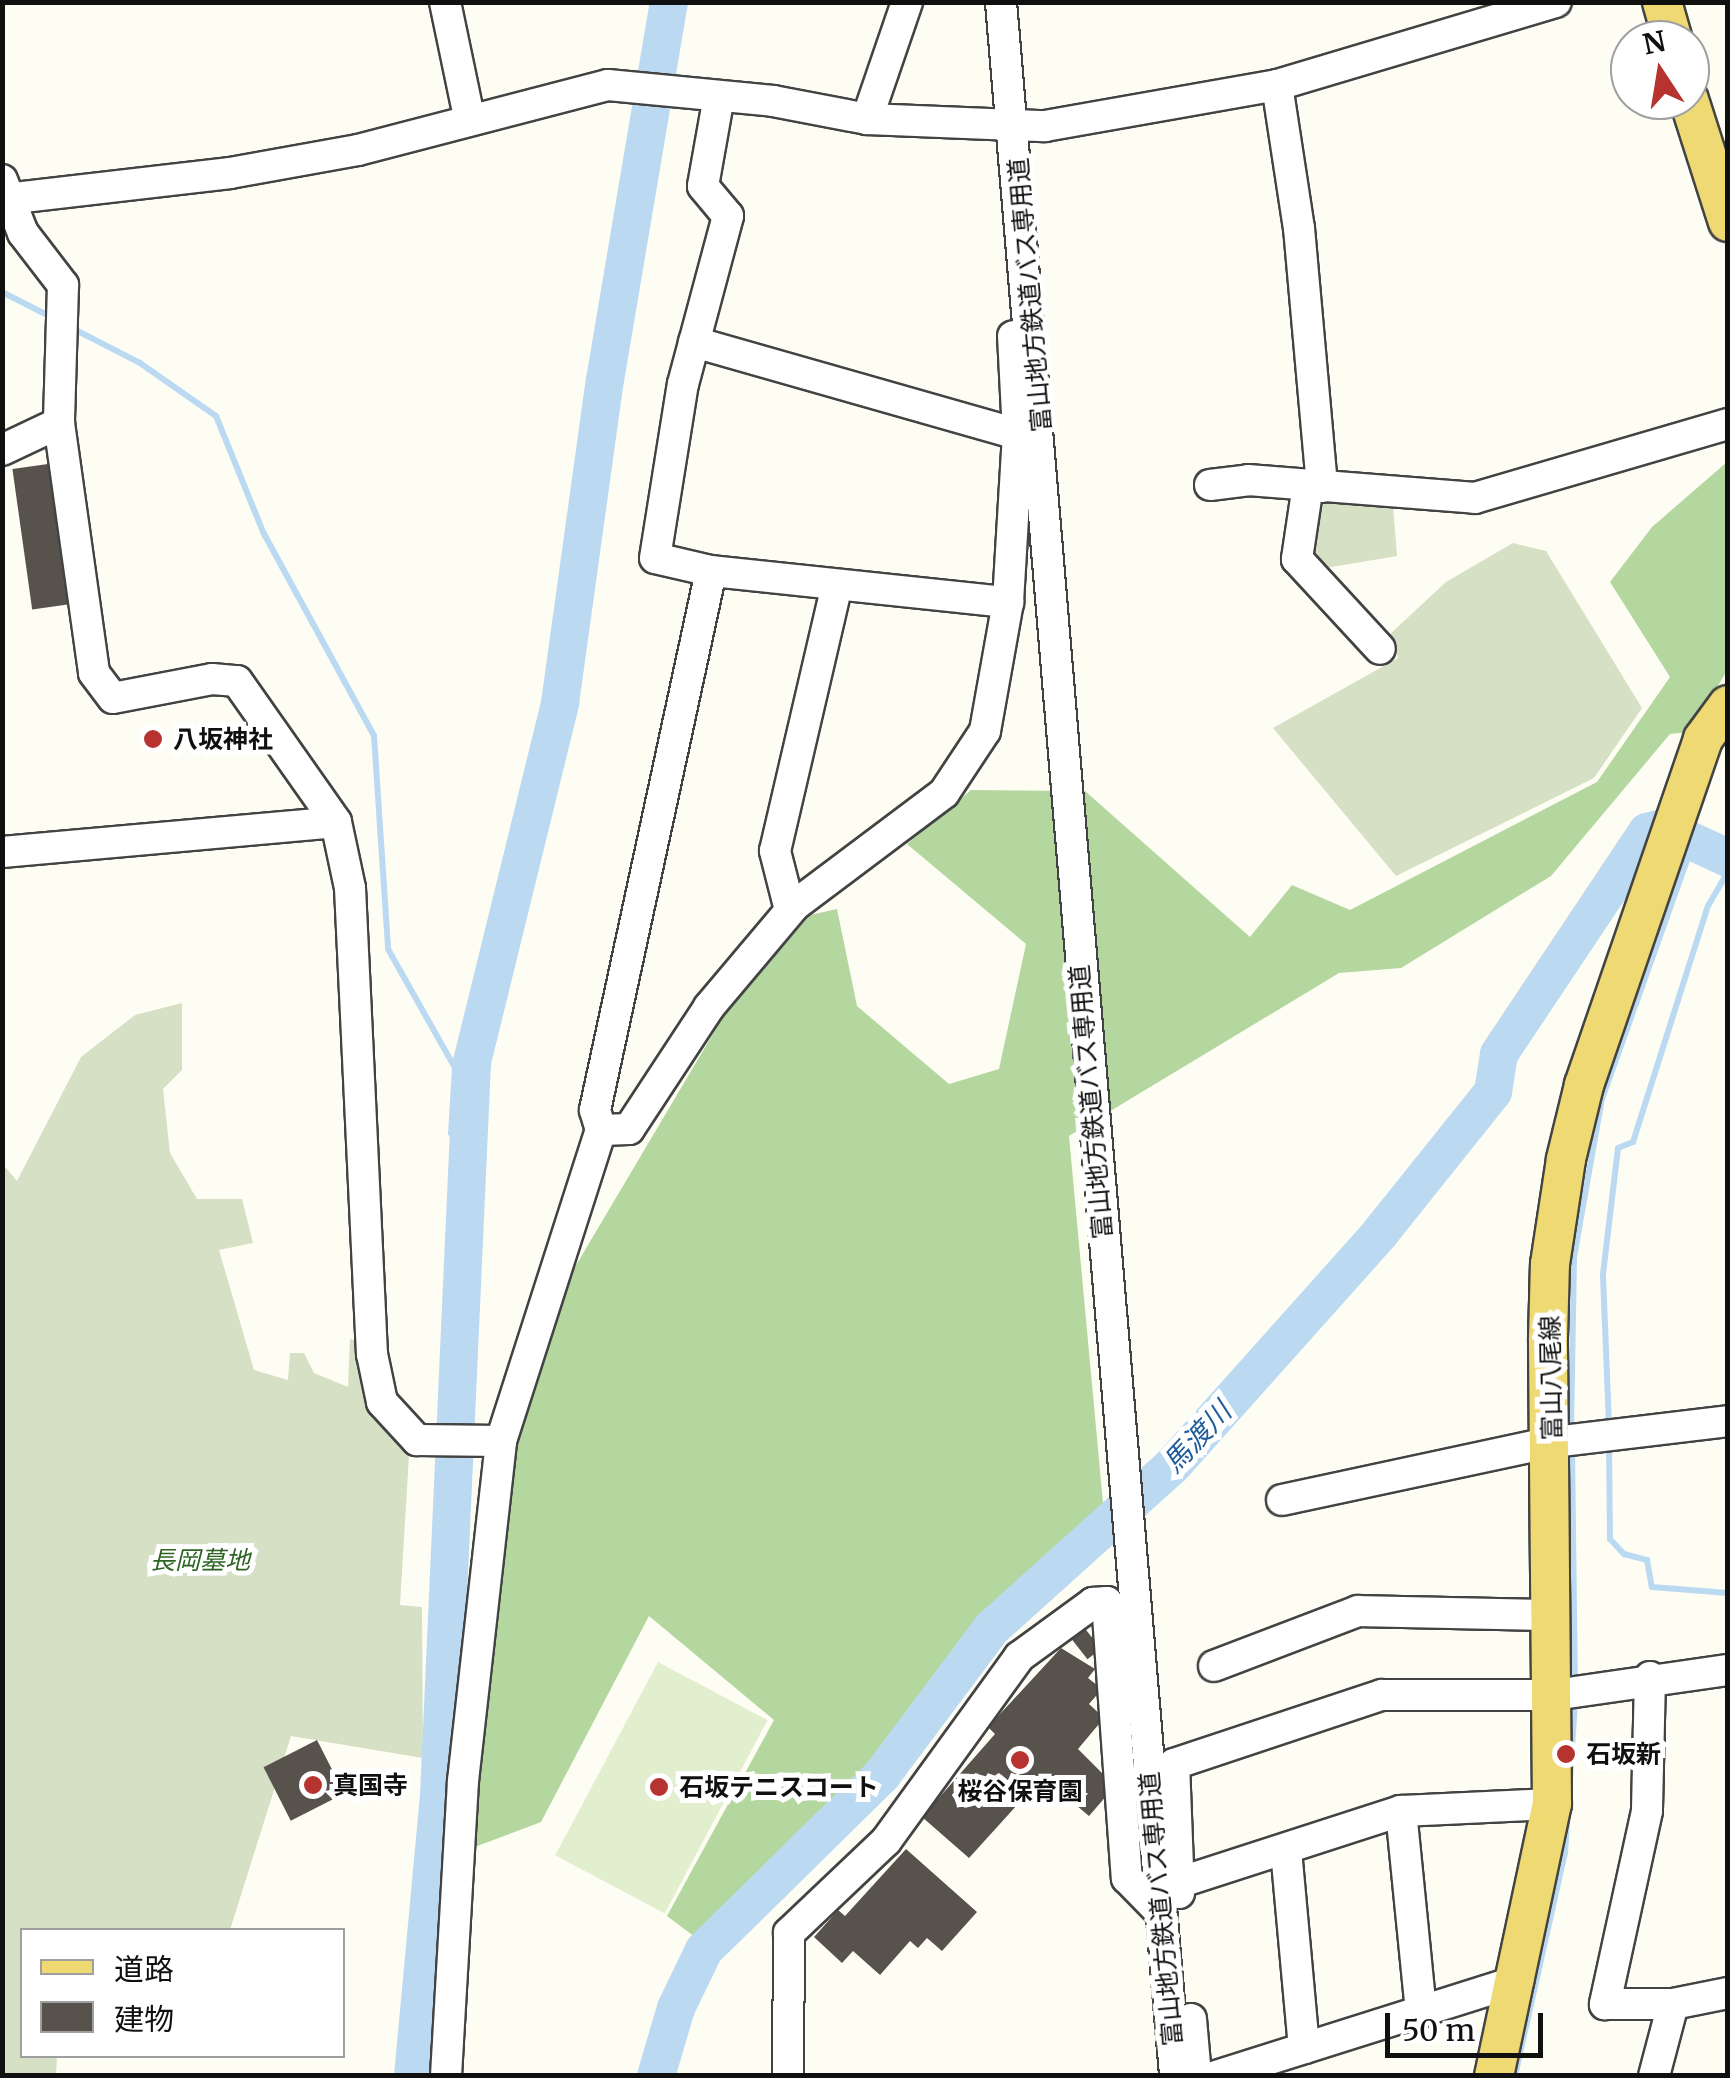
<!DOCTYPE html>
<meta charset="utf-8">
<style>
body{margin:0}
#map{position:relative;width:1730px;height:2078px;overflow:hidden;background:#fefdf3;font-family:Merriweather,"Noto Sans JP",serif}
div>[style]{position:absolute}
[style*='--x']{left:calc(var(--x)*1px);top:calc(var(--y)*1px);width:calc(var(--w)*1px);rotate:calc(var(--a)*1deg)}
.forest>*{inset:0;background:#b4d79f}
.cemetery>*{inset:0;background:#d5e0c4}
.pitch>*{inset:0;background:#e2efcf;transform-origin:0 0}
.stream>*{height:6px;margin:-3px;padding:0 3px;transform-origin:3px;border-radius:3px;background:#bbdaf2}
.river>*{height:38px;margin:-19px;padding:0 19px;transform-origin:19px;border-radius:19px;background:#bbdaf2}
.building>*{inset:0;background:#58524d;transform-origin:0 0}
.roads{filter:drop-shadow(2px 0 #434343) drop-shadow(-2px 0 #434343) drop-shadow(0 2px #434343) drop-shadow(0 -2px #434343)}
.minor>*{height:30px;margin:-15px;padding:0 15px;transform-origin:15px;border-radius:15px;background:#fff}
.major>*{height:38px;margin:-19px;padding:0 19px;transform-origin:19px;border-radius:19px;background:#efd972}
.dots>*{width:28px;height:28px;translate:-50% -50%;box-sizing:border-box;border:5px solid #fff;border-radius:50%}
span{translate:-50% -50%;white-space:nowrap;text-align:center;line-height:1.15;-webkit-text-stroke:10px #fff;paint-order:stroke}
.street-label{font-size:25px;color:#101010}
.poi-label{font-size:25px;color:#101010;font-weight:700}
.left{translate:0 -50%;text-align:left}
.park-label{font-size:25px;color:#2d6424;font-style:italic}
.water-label{font-size:28px;color:#205d9a;font-style:italic}
.frame{position:absolute;inset:0;border:5px solid #101010;pointer-events:none}
.legend{position:absolute;left:20px;top:1928px;width:325px;height:130px;box-sizing:border-box;background:#fff;border:2px solid #9f9f9f;margin:0;padding:12px 18px;list-style:none;font-size:30px;color:#101010}
.legend li{display:flex;align-items:center;gap:20px;height:50px}
.legend b{width:50px;border:2px solid #9f9f9f}
.north{position:absolute;left:1610px;top:20px;width:100px;height:100px;box-sizing:border-box;background:#fff;border:2px solid #9f9f9f;border-radius:50%;rotate:348deg;font-size:28px;font-weight:700;line-height:40px;text-align:center;color:#101010}
.north::after{content:'';display:block;margin:auto;width:35px;height:45px;background:#b73330;clip-path:polygon(50% 0,100% 100%,50% 72%,0 100%)}
.scale{position:absolute;left:1385px;top:2013px;width:158px;height:45px;box-sizing:border-box;border:5px solid #101010;border-top:0;padding-left:12px;font-size:30px;line-height:35px;white-space:nowrap;color:#101010;-webkit-text-stroke:8px #fff;paint-order:stroke}
</style>
<div id="map">
<div class="forest">
<div style="clip-path:polygon(1727px 462px,1727px 671px,1689px 732px,1670px 734px,1551px 876px,1401px 968px,1339px 973px,1069px 1136px,1103px 1503px,979px 1626px,885px 1756px,699px 1940px,667px 1916px,774px 1720px,649px 1616px,541px 1822px,472px 1848px,509px 1447px,559px 1294px,726px 1012px,810px 915px,837px 909px,857px 1006px,949px 1084px,999px 1069px,1026px 944px,907px 844px,971px 790px,1085px 791px,1250px 937px,1292px 885px,1350px 910px,1597px 782px,1670px 677px,1610px 582px,1652px 527px)"></div>
</div>
<div class="cemetery">
<div style="clip-path:polygon(1312px 499px,1393px 506px,1397px 556px,1326px 568px,1307px 553px)"></div>
<div style="clip-path:polygon(1513px 543px,1546px 551px,1642px 708px,1594px 778px,1396px 876px,1273px 728px,1398px 658px,1389px 635px,1446px 582px)"></div>
<div style="clip-path:polygon(182px 1003px,182px 1070px,163px 1089px,170px 1153px,197px 1199px,242px 1199px,253px 1243px,219px 1250px,254px 1370px,288px 1380px,290px 1353px,304px 1353px,314px 1373px,348px 1387px,350px 1339px,365px 1342px,409px 1455px,400px 1605px,422px 1607px,423px 1758px,291px 1736px,230px 1930px,22px 1930px,22px 2056px,57px 2056px,56px 2075px,3px 2075px,2px 1163px,17px 1181px,81px 1057px,135px 1015px)"></div>
</div>
<div class="pitch">
<div style="left:658px;top:1662px;width:124px;height:219px;rotate:28deg"></div>
</div>
<div class="stream">
<div style="--x:2;--y:292;--w:59;--a:27"></div>
<div style="--x:70;--y:327;--w:79;--a:27.2"></div>
<div style="--x:140;--y:363;--w:93;--a:34.9"></div>
<div style="--x:216;--y:416;--w:125;--a:67.9"></div>
<div style="--x:263;--y:532;--w:232;--a:61.4"></div>
<div style="--x:374;--y:736;--w:213;--a:86.2"></div>
<div style="--x:388;--y:949;--w:137;--a:60.6"></div>
<div style="--x:455;--y:1068;--w:65;--a:93.5"></div>
<div style="--x:451;--y:1133;--w:20;--a:6"></div>
<div style="--x:1609;--y:1425;--w:151;--a:-92.3"></div>
<div style="--x:1603;--y:1274;--w:127;--a:-83.2"></div>
<div style="--x:1618;--y:1148;--w:16;--a:-22"></div>
<div style="--x:1633;--y:1142;--w:248;--a:-72.4"></div>
<div style="--x:1708;--y:906;--w:39;--a:-60"></div>
<div style="--x:1571;--y:1430;--w:173;--a:-89"></div>
<div style="--x:1574;--y:1257;--w:160;--a:-80"></div>
<div style="--x:1602;--y:1099;--w:275;--a:-70.4"></div>
<div style="--x:1609;--y:1443;--w:96;--a:89.4"></div>
<div style="--x:1610;--y:1539;--w:21;--a:47"></div>
<div style="--x:1624;--y:1554;--w:24;--a:15"></div>
<div style="--x:1647;--y:1560;--w:27;--a:80"></div>
<div style="--x:1652;--y:1587;--w:76;--a:4.5"></div>
<div style="--x:1572;--y:1448;--w:237;--a:89.3"></div>
<div style="--x:1515;--y:2076;--w:229;--a:-77.4"></div>
<div style="--x:1565;--y:1853;--w:150;--a:-86.2"></div>
</div>
<div class="river">
<div style="--x:413;--y:2076;--w:282;--a:-84.7"></div>
<div style="--x:439;--y:1795;--w:734;--a:-87.42"></div>
<div style="--x:472;--y:1062;--w:370;--a:-76.2"></div>
<div style="--x:560;--y:703;--w:326;--a:-82.1"></div>
<div style="--x:605;--y:380;--w:383;--a:-80.4"></div>
<div style="--x:656;--y:2076;--w:71;--a:-73.6"></div>
<div style="--x:676;--y:2008;--w:64;--a:-64.2"></div>
<div style="--x:704;--y:1950;--w:250;--a:-44.5"></div>
<div style="--x:882;--y:1775;--w:184;--a:-53.2"></div>
<div style="--x:992;--y:1628;--w:242;--a:-42"></div>
<div style="--x:1172;--y:1466;--w:312;--a:-48.2"></div>
<div style="--x:1380;--y:1233;--w:181;--a:-51.3"></div>
<div style="--x:1493;--y:1092;--w:38;--a:-81"></div>
<div style="--x:1499;--y:1054;--w:267;--a:-56.3"></div>
<div style="--x:1647;--y:832;--w:16;--a:-14"></div>
<div style="--x:1663;--y:828;--w:72;--a:24.8"></div>
</div>
<div class="building">
<div style="left:55px;top:463px;width:142px;height:43px;rotate:82deg"></div>
<div style="left:1083px;top:1626px;width:29px;height:17px;rotate:52deg"></div>
<div style="clip-path:polygon(1061px 1648px,1095px 1669px,1088px 1678px,1102px 1689px,1089px 1704px,1104px 1718px,1078px 1749px,1115px 1786px,1089px 1816px,1052px 1785px,1046px 1793px,1036px 1784px,969px 1858px,922px 1817px,995px 1734px,988px 1727px)"></div>
<div style="left:317px;top:1740px;width:60px;height:60px;rotate:63deg"></div>
<div style="clip-path:polygon(906px 1849px,977px 1912px,942px 1951px,927px 1938px,918px 1948px,910px 1941px,880px 1975px,853px 1951px,842px 1963px,814px 1937px,838px 1910px,845px 1916px)"></div>
</div>
<div class="roads">
<div class="minor">
<div style="--x:445;--y:2;--w:117;--a:78.2"></div>
<div style="--x:1001;--y:2;--w:2081;--a:85.2"></div>
<div style="--x:1277;--y:85;--w:145;--a:81.3"></div>
<div style="--x:1299;--y:228;--w:260;--a:84.9"></div>
<div style="--x:867;--y:119;--w:124;--a:-71.1"></div>
<div style="--x:2;--y:180;--w:57;--a:68.4"></div>
<div style="--x:23;--y:233;--w:66;--a:52.4"></div>
<div style="--x:63;--y:285;--w:138;--a:91.7"></div>
<div style="--x:59;--y:423;--w:252;--a:82"></div>
<div style="--x:94;--y:673;--w:31;--a:53"></div>
<div style="--x:113;--y:698;--w:101;--a:-10.9"></div>
<div style="--x:212;--y:679;--w:25;--a:5"></div>
<div style="--x:237;--y:681;--w:172;--a:54.9"></div>
<div style="--x:336;--y:822;--w:67;--a:78"></div>
<div style="--x:350;--y:888;--w:467;--a:87.3"></div>
<div style="--x:372;--y:1354;--w:49;--a:78.2"></div>
<div style="--x:382;--y:1402;--w:52;--a:47.4"></div>
<div style="--x:417;--y:1440;--w:84;--a:0.7"></div>
<div style="--x:6;--y:199;--w:226;--a:-6.6"></div>
<div style="--x:230;--y:173;--w:130;--a:-10.2"></div>
<div style="--x:358;--y:150;--w:258;--a:-14.6"></div>
<div style="--x:608;--y:85;--w:166;--a:5.5"></div>
<div style="--x:773;--y:101;--w:96;--a:10.8"></div>
<div style="--x:867;--y:119;--w:178;--a:2.3"></div>
<div style="--x:1045;--y:126;--w:236;--a:-10"></div>
<div style="--x:1277;--y:85;--w:291;--a:-16.6"></div>
<div style="--x:694;--y:342;--w:337;--a:15.9"></div>
<div style="--x:2;--y:450;--w:63;--a:-25.3"></div>
<div style="--x:1210;--y:485;--w:38;--a:-7"></div>
<div style="--x:1248;--y:480;--w:228;--a:4.5"></div>
<div style="--x:1475;--y:498;--w:264;--a:-16.3"></div>
<div style="--x:1308;--y:485;--w:75;--a:98.5"></div>
<div style="--x:1297;--y:559;--w:122;--a:47.3"></div>
<div style="--x:711;--y:571;--w:57;--a:-166.9"></div>
<div style="--x:655;--y:558;--w:176;--a:-80.9"></div>
<div style="--x:683;--y:384;--w:174;--a:-75"></div>
<div style="--x:728;--y:216;--w:39;--a:-130"></div>
<div style="--x:703;--y:186;--w:91;--a:-79.9"></div>
<div style="--x:2;--y:852;--w:335;--a:-5.1"></div>
<div style="--x:790;--y:910;--w:61;--a:-104.3"></div>
<div style="--x:775;--y:851;--w:270;--a:-76.9"></div>
<div style="--x:601;--y:1130;--w:28;--a:-2"></div>
<div style="--x:629;--y:1129;--w:146;--a:-56.7"></div>
<div style="--x:709;--y:1007;--w:133;--a:-49.9"></div>
<div style="--x:795;--y:905;--w:186;--a:-36.9"></div>
<div style="--x:944;--y:793;--w:74;--a:-56.5"></div>
<div style="--x:985;--y:731;--w:131;--a:-79.9"></div>
<div style="--x:1008;--y:602;--w:168;--a:-86.6"></div>
<div style="--x:1018;--y:434;--w:98;--a:-92.9"></div>
<div style="--x:1282;--y:1500;--w:277;--a:-12.1"></div>
<div style="--x:1553;--y:1442;--w:176;--a:-6.8"></div>
<div style="--x:1214;--y:1666;--w:154;--a:-20.9"></div>
<div style="--x:1358;--y:1611;--w:196;--a:1.2"></div>
<div style="--x:1650;--y:1677;--w:134;--a:91.3"></div>
<div style="--x:1647;--y:1811;--w:198;--a:102.3"></div>
<div style="--x:1605;--y:2004;--w:68;--a:0"></div>
<div style="--x:1673;--y:2004;--w:56;--a:-11.3"></div>
<div style="--x:1401;--y:1811;--w:202;--a:84.3"></div>
<div style="--x:1286;--y:1850;--w:199;--a:84.8"></div>
<div style="--x:1178;--y:1883;--w:234;--a:-17.9"></div>
<div style="--x:1401;--y:1811;--w:151;--a:-2.7"></div>
<div style="--x:1179;--y:1893;--w:129;--a:-92.2"></div>
<div style="--x:1174;--y:1764;--w:219;--a:-18.4"></div>
<div style="--x:1382;--y:1695;--w:172;--a:0"></div>
<div style="--x:1554;--y:1695;--w:176;--a:-8.2"></div>
<div style="--x:1191;--y:2019;--w:57;--a:85"></div>
<div style="--x:446;--y:2076;--w:295;--a:-86.7"></div>
<div style="--x:463;--y:1781;--w:342;--a:-83.6"></div>
<div style="--x:501;--y:1441;--w:327;--a:-72.2"></div>
<div style="--x:601;--y:1130;--w:21;--a:-107"></div>
<div style="--x:595;--y:1110;--w:551;--a:-77.85"></div>
<div style="--x:711;--y:571;--w:299;--a:6"></div>
<div style="--x:788;--y:2076;--w:143;--a:-89.6"></div>
<div style="--x:789;--y:1933;--w:134;--a:-43.5"></div>
<div style="--x:886;--y:1841;--w:227;--a:-54.1"></div>
<div style="--x:1019;--y:1657;--w:92;--a:-36.1"></div>
<div style="--x:1093;--y:1603;--w:14;--a:-4"></div>
<div style="--x:1107;--y:1602;--w:277;--a:85.9"></div>
<div style="--x:1127;--y:1878;--w:49;--a:45.8"></div>
<div style="--x:1216;--y:2076;--w:317;--a:-17.5"></div>
<div style="--x:1654;--y:2076;--w:74;--a:-75.2"></div>
</div>
<div class="major">
<div style="--x:1662;--y:2;--w:40;--a:74"></div>
<div style="--x:1689;--y:100;--w:128;--a:72.3"></div>
<div style="--x:1494;--y:2076;--w:278;--a:-78"></div>
<div style="--x:1552;--y:1804;--w:466;--a:-90.5"></div>
<div style="--x:1548;--y:1338;--w:74;--a:-88.5"></div>
<div style="--x:1550;--y:1264;--w:106;--a:-81.3"></div>
<div style="--x:1566;--y:1159;--w:76;--a:-76.3"></div>
<div style="--x:1584;--y:1085;--w:366;--a:-71"></div>
<div style="--x:1703;--y:739;--w:42;--a:-53.7"></div>
</div>
</div>
<div class="dots">
<div style="left:153px;top:739px;background:#b73330"></div>
<div style="left:1566px;top:1754px;background:#b73330"></div>
<div style="left:1020px;top:1760px;background:#b73330"></div>
<div style="left:313px;top:1785px;background:#b73330"></div>
<div style="left:659px;top:1787px;background:#b73330"></div>
</div>
<div class="street-label">
<span style="left:1030px;top:295px;rotate:-95deg">富山地方鉄道バス専用道</span>
<span style="left:1091px;top:1102px;rotate:-95deg">富山地方鉄道バス専用道</span>
<span style="left:1551px;top:1378px;rotate:-91deg">富山八尾線</span>
<span style="left:1161px;top:1909px;rotate:-95deg">富山地方鉄道バス専用道</span>
</div>
<div class="poi-label">
<span class="left" style="left:173px;top:739px">八坂神社</span>
<span class="left" style="left:1586px;top:1754px">石坂新</span>
<span class="left" style="left:333px;top:1785px">真国寺</span>
<span class="left" style="left:679px;top:1787px">石坂テニスコート</span>
<span style="left:1020px;top:1791px">桜谷保育園</span>
</div>
<div class="park-label">
<span style="left:200px;top:1560px">長岡墓地</span>
</div>
<div class="water-label">
<span style="left:1197px;top:1437px;rotate:-47deg">馬渡川</span>
</div>
<div class="frame"></div>
<ul class="legend">
<li><b style="height:12px;background:#efd972"></b>道路</li>
<li><b style="height:28px;background:#58524d"></b>建物</li>
</ul>
<div class="north">N</div>
<div class="scale">50 m</div>
</div>
